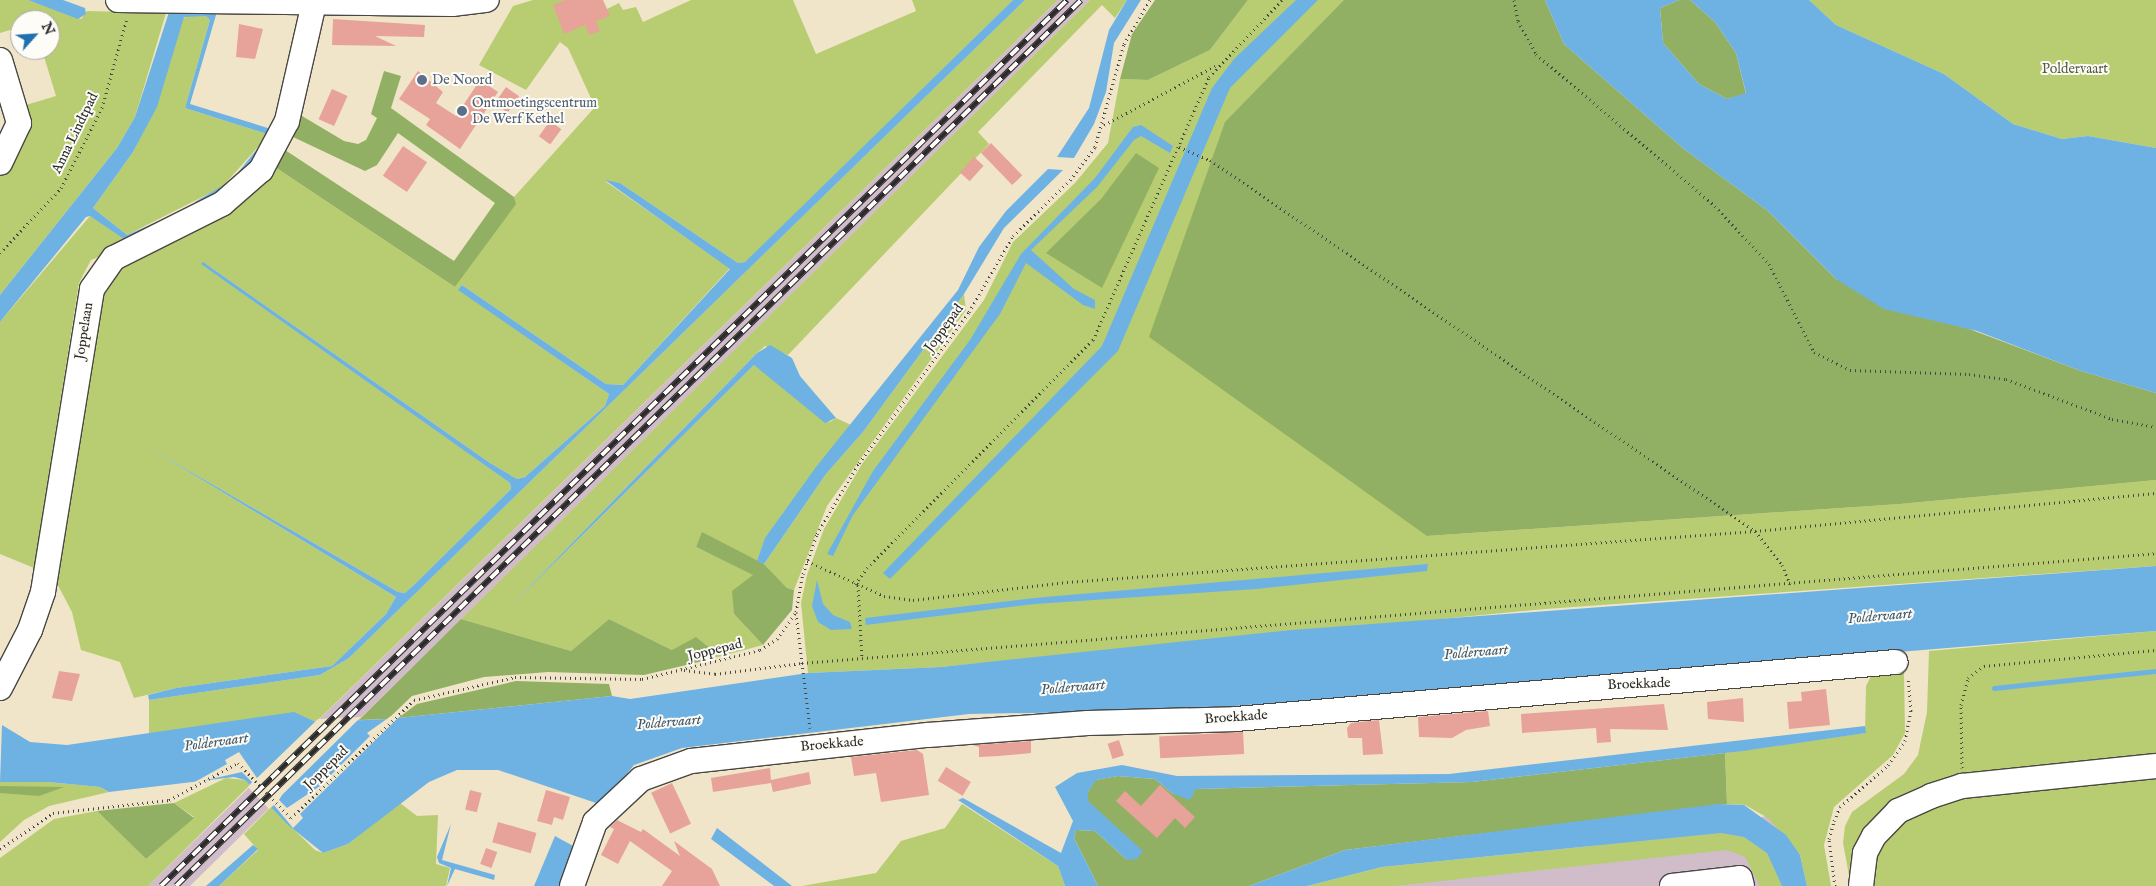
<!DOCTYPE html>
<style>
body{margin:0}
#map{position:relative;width:2156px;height:886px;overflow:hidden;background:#f0e5c9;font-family:"IM FELL English",serif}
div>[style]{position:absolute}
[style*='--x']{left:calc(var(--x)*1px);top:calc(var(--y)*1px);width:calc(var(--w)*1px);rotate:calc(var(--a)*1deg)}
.industrial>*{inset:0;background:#d1bdca}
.green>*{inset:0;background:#b8cd71}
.forest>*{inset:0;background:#92b063}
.water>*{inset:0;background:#6eb2e4}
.pier>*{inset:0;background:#f0e5c9}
.stream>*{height:5px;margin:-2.5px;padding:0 2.5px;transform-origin:2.5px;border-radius:2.5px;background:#6eb2e4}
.building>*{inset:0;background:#e7a29a;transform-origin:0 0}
.path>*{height:3px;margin-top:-1.5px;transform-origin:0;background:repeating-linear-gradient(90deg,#494743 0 1px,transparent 0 5px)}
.roads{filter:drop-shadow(1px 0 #494743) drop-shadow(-1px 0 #494743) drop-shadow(0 1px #494743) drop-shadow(0 -1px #494743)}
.minor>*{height:24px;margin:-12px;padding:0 12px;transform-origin:12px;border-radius:12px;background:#fff}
.rail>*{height:5.5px;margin-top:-2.75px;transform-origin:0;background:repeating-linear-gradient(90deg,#fdfcf7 0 11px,#2b2b2b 0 22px);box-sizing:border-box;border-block:1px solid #2b2b2b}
.dots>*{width:14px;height:14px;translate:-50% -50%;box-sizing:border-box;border:2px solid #fdfcf7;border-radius:50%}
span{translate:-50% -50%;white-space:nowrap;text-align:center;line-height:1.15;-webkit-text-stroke:4px #fdfcf7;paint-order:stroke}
.park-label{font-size:14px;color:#555c40}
.service-label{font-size:14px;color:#4e5e75}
.left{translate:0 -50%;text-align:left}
.street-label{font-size:14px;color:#2b2b2b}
.water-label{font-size:15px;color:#425a6c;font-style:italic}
.north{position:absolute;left:10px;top:10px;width:50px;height:50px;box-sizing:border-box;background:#fdfcf7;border:1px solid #a9a8a5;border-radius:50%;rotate:64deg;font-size:14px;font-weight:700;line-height:20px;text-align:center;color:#2b2b2b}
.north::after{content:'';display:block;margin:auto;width:18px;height:22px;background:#1f6fb2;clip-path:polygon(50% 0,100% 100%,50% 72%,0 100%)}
</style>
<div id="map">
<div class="industrial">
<div style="clip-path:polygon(1058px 0,1090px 0,190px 886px,148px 886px)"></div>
<div style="clip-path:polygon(1779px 814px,1791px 886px,1354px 886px)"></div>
</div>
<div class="green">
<div style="clip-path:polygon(0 0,28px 0,81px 19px,87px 11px,166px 13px,135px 117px,117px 148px,0 295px,0 169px,19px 107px,56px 96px,42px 50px,50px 50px,50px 20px,20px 20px,20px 27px,0 33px)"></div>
<div style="clip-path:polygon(533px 0,602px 0,607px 9px,619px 3px,623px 10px,636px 7px,643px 22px,691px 0,793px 0,816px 54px,916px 11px,912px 0,1013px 0,746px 262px,738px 263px,620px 183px,605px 181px,730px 268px,623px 385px,606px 384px,462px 285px,459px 290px,609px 394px,605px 406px,525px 477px,517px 479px,490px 463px,203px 262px,510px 483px,511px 489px,416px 583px,405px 593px,398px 592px,148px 447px,396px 597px,386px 614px,332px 666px,176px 688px,134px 698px,120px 662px,81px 650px,72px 612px,52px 574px,85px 355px,108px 272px,275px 167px,455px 287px,515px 204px,514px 197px,595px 107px,568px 48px,560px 42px,526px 90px,479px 65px,513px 6px)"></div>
<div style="clip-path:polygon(1025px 0,1058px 0,316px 722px,294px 713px,149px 734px,149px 700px,320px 675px,349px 658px)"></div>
<div style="clip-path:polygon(1090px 0,1127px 0,1115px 18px,1102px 5px,978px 132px,989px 144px,788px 355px,765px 346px,757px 353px,507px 610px,754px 365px,830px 422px,836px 418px,853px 426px,783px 513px,757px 561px,703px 533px,696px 547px,754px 575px,734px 614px,763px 645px,703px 661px,711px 649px,672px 650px,609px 619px,571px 651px,461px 619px)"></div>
<div style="clip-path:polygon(1248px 0,1344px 0,1427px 536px,1900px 504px,2156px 480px,2156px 566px,1545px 609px,941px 667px,808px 673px,801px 603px,807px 575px,824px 529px,862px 464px,984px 300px,1013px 242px,1075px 183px,1108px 143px,1120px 79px,1148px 80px,1210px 50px)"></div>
<div style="clip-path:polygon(1809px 0,2156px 0,2156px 148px,2088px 136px,2062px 139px,2013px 124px,1944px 74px,1836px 25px)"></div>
<div style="clip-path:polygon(187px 16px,206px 16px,210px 20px,185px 108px,264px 133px,266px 138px,222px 187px,127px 235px,93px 208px,133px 152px,156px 107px,182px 19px)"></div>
<div style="clip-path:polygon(90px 216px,128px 239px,119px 249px,91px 260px,79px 283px,34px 568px,0 554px,0 322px)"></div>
<div style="clip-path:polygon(964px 294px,966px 310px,827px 506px,794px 590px,787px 588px,764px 564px,826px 474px,863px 432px)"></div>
<div style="clip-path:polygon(2156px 631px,2156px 886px,1851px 886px,1843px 843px,1845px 826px,1852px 812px,1904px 774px,1918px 755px,1927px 712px,1929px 651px)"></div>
<div style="clip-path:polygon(1888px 668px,1904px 672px,1905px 733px,1893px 755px,1834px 807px,1824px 845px,1831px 886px,1807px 886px,1800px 855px,1768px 818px,1745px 805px,1727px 804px,1725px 753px,1865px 733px,1866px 686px,1871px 676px)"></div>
<div style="clip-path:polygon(226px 778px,245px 780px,250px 785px,148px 886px,0 886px,0 858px,54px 819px,97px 811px,146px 859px,194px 817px,174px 803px)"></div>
<div style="clip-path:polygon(0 782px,48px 782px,100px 787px,109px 792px,49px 806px,24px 820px,0 842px)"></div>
<div style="clip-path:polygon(400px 803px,417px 816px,438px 815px,436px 864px,450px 868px,446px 886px,219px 886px,258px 850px,244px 834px,271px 807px,315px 850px,323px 853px,348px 844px)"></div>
<div style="clip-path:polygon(962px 804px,1058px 866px,1065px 886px,802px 886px,876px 873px,901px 841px,945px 828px)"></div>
<div style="clip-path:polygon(1721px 833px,1744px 837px,1767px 853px,1782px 886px,1760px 886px,1745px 857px,1727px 850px,1396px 886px,1307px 886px,1382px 867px)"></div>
</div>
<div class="forest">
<div style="clip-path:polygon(1155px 0,1248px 0,1210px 50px,1148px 80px,1120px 79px,1132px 34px)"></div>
<div style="clip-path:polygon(1344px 0,1545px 0,1564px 44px,1684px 149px,1768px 211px,1836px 279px,2081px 371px,2156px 393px,2156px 480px,1900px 504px,1427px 536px,1149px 337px,1225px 122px)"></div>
<div style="clip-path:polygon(1679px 0,1690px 0,1715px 22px,1736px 53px,1746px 94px,1727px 99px,1699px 84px,1663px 43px,1660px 8px)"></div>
<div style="clip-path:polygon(384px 71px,401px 76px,391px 108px,514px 197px,516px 204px,455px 287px,275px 167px,285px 150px,454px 261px,495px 203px,398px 133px,377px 165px,365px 171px,291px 136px,297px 113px,344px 141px,358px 144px,366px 140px,377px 118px,371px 114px)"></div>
<div style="clip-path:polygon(1136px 153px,1159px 168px,1102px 288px,1046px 253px,1101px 199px)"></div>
<div style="clip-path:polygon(702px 532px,764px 564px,787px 588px,794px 590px,792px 610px,763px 645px,734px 614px,732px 591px,753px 575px,696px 547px)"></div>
<div style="clip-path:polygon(461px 619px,571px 651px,609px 619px,672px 650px,696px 637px,711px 649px,703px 661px,644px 675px,548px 672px,484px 677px,412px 696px,388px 719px,359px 720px)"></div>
<div style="clip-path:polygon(516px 681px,609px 684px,612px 696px,398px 718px,417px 704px)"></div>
<div style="clip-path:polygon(1725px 753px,1727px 804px,1345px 850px,1249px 886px,1098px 886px,1074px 838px,1076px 830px,1095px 831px,1127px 860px,1088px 801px,1088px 792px,1095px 780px,1118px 776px,1155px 779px,1173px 794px,1196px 789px,1472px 782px)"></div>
<div style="clip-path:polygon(0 786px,64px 787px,39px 796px,0 793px)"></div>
<div style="clip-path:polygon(174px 803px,194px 818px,146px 859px,97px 811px)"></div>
</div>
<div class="water">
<div style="clip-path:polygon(28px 0,63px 0,85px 8px,86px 14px,78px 19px)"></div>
<div style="clip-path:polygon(1013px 0,1025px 0,349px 658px,320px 675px,149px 700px,148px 695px,176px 688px,332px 666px,386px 614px,396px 597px,148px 447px,398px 592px,405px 593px,416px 583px,511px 489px,510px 483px,201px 264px,203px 262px,490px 463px,517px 479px,525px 477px,605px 406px,609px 394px,458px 290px,462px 285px,606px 384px,623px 385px,730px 269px,605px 180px,620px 183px,738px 263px,745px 262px)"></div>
<div style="clip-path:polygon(1127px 0,1141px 0,1114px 43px,1106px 92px,1094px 124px,1074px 158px,1057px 157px,1089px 108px,1109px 30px)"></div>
<div style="clip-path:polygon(1296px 0,1318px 0,1230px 88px,1118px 351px,890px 579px,883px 573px,1102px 346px,1212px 88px,1234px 59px)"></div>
<div style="clip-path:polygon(1545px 0,1679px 0,1660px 8px,1663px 43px,1699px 84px,1727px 99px,1746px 93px,1736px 53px,1715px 22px,1690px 0,1809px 0,1836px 25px,1944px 74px,2013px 124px,2062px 139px,2088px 136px,2156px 148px,2156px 393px,2081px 371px,1977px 331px,1884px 309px,1836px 279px,1768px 211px,1684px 149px,1564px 44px)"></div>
<div style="clip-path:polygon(169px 12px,214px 12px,216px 15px,190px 104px,271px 129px,271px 136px,241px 177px,197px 206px,195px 202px,232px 180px,266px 138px,264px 133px,185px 108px,210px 20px,206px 16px,184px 17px,157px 107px,133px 152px,93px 208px,127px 235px,188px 208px,189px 211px,124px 239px,90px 216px,86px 217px,0 322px,0 295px,117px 148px,135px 117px)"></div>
<div style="clip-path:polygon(1141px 125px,1173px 146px,1170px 153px,1141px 136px,1134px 140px,1097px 187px,1031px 250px,1074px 289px,1095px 300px,1095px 309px,1083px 305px,1026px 263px,1000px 314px,853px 515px,833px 556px,827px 554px,873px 471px,970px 340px,1021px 254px,1095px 178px,1133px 127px)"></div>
<div style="clip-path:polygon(1048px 169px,1063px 170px,1004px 228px,964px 294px,863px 432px,826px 474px,764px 564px,757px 561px,765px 538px,816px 467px,958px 290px,979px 247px,1006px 211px)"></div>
<div style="clip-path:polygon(770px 345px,792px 358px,800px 376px,836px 418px,825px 423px,754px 365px,507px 610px,757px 353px)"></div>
<div style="clip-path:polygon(1428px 564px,1427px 571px,1256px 589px,1035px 604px,866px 625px,865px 618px,1034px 598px)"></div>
<div style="clip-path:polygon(2156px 566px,2156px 631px,1186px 710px,969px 714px,682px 748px,634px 765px,602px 805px,498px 770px,457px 770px,429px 782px,348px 844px,323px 853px,287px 824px,245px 780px,234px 777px,109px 792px,100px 787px,48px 782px,0 782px,2px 725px,30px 742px,67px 745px,294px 712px,316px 722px,388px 719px,612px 696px,630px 699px,808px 673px,941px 667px,1291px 630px)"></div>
<div style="clip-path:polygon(817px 580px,823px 604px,833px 615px,850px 622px,852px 629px,831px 630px,818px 622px,812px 606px)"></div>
<div style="clip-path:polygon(1865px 726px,1866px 733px,1743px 751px,1472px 782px,1196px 789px,1190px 800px,1173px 794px,1155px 779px,1118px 776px,1096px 780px,1088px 792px,1088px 801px,1143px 851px,1137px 859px,1127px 860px,1095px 831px,1076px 830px,1074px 838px,1098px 886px,1065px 886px,1058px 866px,958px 800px,963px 798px,1061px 853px,1073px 821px,1055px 787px,1077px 773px,1122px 765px,1177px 776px,1449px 774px)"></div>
<div style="clip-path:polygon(1719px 804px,1744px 805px,1786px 835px,1800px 855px,1807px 886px,1782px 886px,1767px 853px,1744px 837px,1721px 833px,1382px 867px,1307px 886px,1249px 886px,1345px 850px)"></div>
<div style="clip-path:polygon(451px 824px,442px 860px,495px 875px,494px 880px,455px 869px,447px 886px,451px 868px,439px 863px,437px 857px)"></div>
<div style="clip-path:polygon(717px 828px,792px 886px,774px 886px,711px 839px)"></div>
<div style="clip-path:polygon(555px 836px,575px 847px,567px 886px,534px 886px)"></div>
<div style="clip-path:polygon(253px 845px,258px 849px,219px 886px,206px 886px)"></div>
</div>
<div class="pier">
<div style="clip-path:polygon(401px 715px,300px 814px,303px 818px,293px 828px,274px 805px,269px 809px,248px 787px,252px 782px,242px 772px,193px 783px,227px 764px,225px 760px,239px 752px,257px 778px,318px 719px,361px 717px,282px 795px,279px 800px,287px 808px,320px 786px,370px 736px,367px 733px,391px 716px)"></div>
</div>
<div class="stream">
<div style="--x:1994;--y:688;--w:163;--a:-6"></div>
</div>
<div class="building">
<div style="clip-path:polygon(565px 0,603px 0,610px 16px,596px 21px,600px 31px,589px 35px,585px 25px,564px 34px,553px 5px)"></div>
<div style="clip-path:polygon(333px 19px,425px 25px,424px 37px,375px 36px,396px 46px,332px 45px)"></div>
<div style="clip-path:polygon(239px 24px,263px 29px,255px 59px,236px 57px)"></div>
<div style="clip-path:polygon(418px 71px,443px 92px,436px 103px,456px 116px,480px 80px,498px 92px,460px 149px,426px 125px,430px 119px,399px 99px)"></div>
<div style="left:506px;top:87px;width:16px;height:20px;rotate:35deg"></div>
<div style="left:332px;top:89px;width:17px;height:33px;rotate:24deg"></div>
<div style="left:550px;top:121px;width:14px;height:19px;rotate:36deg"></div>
<div style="left:991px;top:143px;width:45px;height:14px;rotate:46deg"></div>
<div style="left:403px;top:146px;width:29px;height:36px;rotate:34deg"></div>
<div style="left:974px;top:157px;width:13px;height:21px;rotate:42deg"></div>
<div style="clip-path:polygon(59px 671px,80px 674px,72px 701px,52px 698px)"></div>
<div style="clip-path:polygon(1826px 689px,1830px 725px,1789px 729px,1787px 702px,1802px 701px,1801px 692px)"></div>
<div style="clip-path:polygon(1743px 698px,1744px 722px,1708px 719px,1707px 702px)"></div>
<div style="clip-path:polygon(1664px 704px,1668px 730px,1610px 729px,1611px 742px,1597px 743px,1596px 728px,1522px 733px,1521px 714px)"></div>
<div style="clip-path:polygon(1488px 711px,1490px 726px,1466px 730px,1452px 738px,1419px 737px,1418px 717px)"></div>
<div style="clip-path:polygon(1379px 720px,1383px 754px,1363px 755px,1362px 738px,1348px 738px,1347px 728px,1351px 723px)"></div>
<div style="left:1243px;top:732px;width:22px;height:84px;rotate:87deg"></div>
<div style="left:1119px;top:740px;width:16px;height:12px;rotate:72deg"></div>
<div style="clip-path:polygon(1031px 741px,1031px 753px,999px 756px,979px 757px,979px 747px,973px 745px)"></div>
<div style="clip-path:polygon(917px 750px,923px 754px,929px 795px,881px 802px,876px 773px,854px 776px,851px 757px)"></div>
<div style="left:946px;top:767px;width:29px;height:16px;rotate:31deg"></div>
<div style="clip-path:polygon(770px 768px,771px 780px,809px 772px,811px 784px,773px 792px,771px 783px,713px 792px,711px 778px)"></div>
<div style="left:672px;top:783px;width:45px;height:23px;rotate:65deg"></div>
<div style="clip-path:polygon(1160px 785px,1195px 817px,1185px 828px,1175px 818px,1157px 838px,1116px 801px,1125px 791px,1141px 806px)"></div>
<div style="left:470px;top:790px;width:12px;height:20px;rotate:14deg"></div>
<div style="clip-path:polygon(546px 790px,570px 797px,563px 820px,554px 817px,552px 825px,537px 821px)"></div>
<div style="clip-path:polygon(617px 820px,641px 832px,643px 829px,680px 856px,674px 841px,712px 869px,720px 886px,662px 886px,672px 871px,630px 841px,618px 864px,601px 855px,614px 829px,610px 827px)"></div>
<div style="left:498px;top:822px;width:40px;height:21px;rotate:16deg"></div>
<div style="left:486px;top:848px;width:12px;height:17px;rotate:20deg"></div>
</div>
<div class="path">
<div style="--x:1514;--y:0;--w:21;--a:79"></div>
<div style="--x:1518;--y:21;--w:38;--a:61"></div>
<div style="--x:1536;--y:54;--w:235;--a:40.3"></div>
<div style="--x:1715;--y:206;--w:79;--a:47"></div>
<div style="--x:1769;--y:264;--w:99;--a:62.9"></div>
<div style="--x:1814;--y:352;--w:40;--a:26.6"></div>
<div style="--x:1850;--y:370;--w:119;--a:1.9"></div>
<div style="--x:1969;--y:374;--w:37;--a:8"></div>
<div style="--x:2006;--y:379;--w:113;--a:20.7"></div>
<div style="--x:2112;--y:419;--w:45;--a:10.3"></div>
<div style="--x:1104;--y:125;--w:126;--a:-28"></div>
<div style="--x:1179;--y:147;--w:34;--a:23"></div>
<div style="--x:1210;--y:160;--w:659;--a:34.24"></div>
<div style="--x:1755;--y:531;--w:43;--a:51.5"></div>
<div style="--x:1782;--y:565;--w:21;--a:67"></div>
<div style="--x:0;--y:253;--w:89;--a:-46.8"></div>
<div style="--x:61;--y:188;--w:90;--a:-62.9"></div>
<div style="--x:102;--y:108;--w:93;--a:-74.5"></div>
<div style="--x:807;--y:561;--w:85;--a:24.4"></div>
<div style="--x:884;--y:596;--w:29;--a:8"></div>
<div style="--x:913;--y:600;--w:155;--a:-6.7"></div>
<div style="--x:1067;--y:582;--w:690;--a:-4.24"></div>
<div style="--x:1755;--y:531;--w:403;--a:-5.4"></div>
<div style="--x:855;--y:584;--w:20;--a:-53"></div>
<div style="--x:867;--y:568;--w:321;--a:-45.3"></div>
<div style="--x:1093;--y:340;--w:287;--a:-66.2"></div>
<div style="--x:1209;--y:77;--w:106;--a:-46.5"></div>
<div style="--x:858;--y:585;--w:73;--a:86.9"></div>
<div style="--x:796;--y:613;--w:116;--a:83.1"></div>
<div style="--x:684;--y:670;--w:31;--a:7"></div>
<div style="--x:715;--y:674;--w:88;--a:-7.2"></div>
<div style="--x:802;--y:663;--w:1358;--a:-4.64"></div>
<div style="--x:1962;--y:768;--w:63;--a:-90.9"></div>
<div style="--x:1961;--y:705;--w:28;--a:-75"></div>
<div style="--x:1968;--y:678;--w:20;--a:-37"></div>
<div style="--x:1984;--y:666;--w:173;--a:-5.3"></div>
<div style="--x:0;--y:849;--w:64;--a:-34.2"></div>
<div style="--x:53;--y:813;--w:117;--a:-6.4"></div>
<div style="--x:169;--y:800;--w:78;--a:-28.2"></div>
<div style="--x:238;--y:763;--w:76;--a:46.1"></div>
<div style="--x:291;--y:818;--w:170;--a:-43.8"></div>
<div style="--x:414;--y:700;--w:104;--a:-12.8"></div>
<div style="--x:515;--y:677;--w:127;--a:0.9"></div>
<div style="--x:642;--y:679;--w:122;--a:-13.8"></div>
<div style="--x:760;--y:650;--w:20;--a:-33"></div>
<div style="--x:777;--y:639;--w:33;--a:-55"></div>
<div style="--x:796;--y:612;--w:39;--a:-80"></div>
<div style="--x:803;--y:574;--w:42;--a:-70.7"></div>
<div style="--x:817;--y:534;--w:82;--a:-59.4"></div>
<div style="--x:859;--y:463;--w:187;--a:-53.9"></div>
<div style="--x:969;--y:312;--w:88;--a:-59.9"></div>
<div style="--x:1013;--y:236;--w:80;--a:-44.5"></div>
<div style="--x:1070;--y:180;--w:41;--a:-52.9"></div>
<div style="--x:1095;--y:147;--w:107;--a:-74.3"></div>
<div style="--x:1124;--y:44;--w:51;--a:-59.4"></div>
<div style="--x:1835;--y:886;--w:47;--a:-97.3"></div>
<div style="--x:1829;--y:839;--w:19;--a:-74"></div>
<div style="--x:1834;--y:821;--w:15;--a:-67"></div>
<div style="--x:1840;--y:807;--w:64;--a:-41.2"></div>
<div style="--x:1888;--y:765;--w:29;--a:-55"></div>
<div style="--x:1905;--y:741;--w:31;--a:-79"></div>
<div style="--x:1911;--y:711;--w:34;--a:-95"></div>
</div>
<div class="roads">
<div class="minor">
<div style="--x:118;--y:0;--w:334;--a:0.7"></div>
<div style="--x:452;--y:4;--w:35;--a:-7"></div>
<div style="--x:0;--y:60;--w:66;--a:73.2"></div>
<div style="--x:19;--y:123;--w:44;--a:115.4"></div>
<div style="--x:0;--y:688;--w:65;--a:-62.7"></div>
<div style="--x:30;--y:630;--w:40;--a:-71.1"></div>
<div style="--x:43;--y:592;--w:307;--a:-80.8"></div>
<div style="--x:92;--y:289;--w:38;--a:-55"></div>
<div style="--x:114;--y:258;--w:121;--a:-26.6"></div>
<div style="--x:222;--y:204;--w:52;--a:-41.1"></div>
<div style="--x:261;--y:170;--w:55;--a:-62"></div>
<div style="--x:287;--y:121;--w:121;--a:-77.1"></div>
<div style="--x:572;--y:886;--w:68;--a:-70.2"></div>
<div style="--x:595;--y:822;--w:63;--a:-43.1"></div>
<div style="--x:641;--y:779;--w:53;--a:-19.8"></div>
<div style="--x:691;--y:761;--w:238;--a:-6.3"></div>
<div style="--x:928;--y:735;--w:160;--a:-4.3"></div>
<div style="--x:1088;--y:723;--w:148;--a:-1.5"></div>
<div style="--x:1236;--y:719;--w:662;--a:-4.94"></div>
<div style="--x:1672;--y:886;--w:68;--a:-6.7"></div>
<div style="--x:1740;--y:878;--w:8;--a:76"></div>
<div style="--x:1861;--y:886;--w:33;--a:-83"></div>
<div style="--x:1865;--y:853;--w:19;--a:-62"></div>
<div style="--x:1874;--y:836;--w:35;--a:-46"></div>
<div style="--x:1898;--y:811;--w:36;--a:-24"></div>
<div style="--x:1931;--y:796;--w:33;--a:-18"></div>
<div style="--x:1962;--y:786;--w:195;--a:-5.9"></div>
</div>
</div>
<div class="rail">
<div style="--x:161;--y:886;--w:1267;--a:-44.36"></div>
<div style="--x:176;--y:886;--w:1266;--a:-44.39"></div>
</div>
<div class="dots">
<div style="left:422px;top:80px;background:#5c6f8a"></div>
<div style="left:462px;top:111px;background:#5c6f8a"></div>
</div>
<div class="park-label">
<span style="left:2075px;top:69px">Poldervaart</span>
</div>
<div class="service-label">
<span class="left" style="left:432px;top:80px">De Noord</span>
<span class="left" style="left:472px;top:111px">Ontmoetingscentrum<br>De Werf Kethel</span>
</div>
<div class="street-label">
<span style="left:75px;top:133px;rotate:-64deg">Anna Lindtpad</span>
<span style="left:944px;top:328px;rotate:-54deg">Joppepad</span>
<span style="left:84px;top:331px;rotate:-81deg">Joppelaan</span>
<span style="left:715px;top:650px;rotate:-14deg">Joppepad</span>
<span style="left:1639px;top:684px;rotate:-2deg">Broekkade</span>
<span style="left:1236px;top:717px;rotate:-4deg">Broekkade</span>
<span style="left:832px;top:744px;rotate:-5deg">Broekkade</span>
<span style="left:326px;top:768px;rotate:-44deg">Joppepad</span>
</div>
<div class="water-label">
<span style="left:1880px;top:616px;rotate:-5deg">Poldervaart</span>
<span style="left:1476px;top:652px;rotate:-5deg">Poldervaart</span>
<span style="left:1073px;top:687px;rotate:-5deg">Poldervaart</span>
<span style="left:669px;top:722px;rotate:-5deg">Poldervaart</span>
<span style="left:216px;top:742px;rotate:-8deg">Poldervaart</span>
</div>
<div class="north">N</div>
</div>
